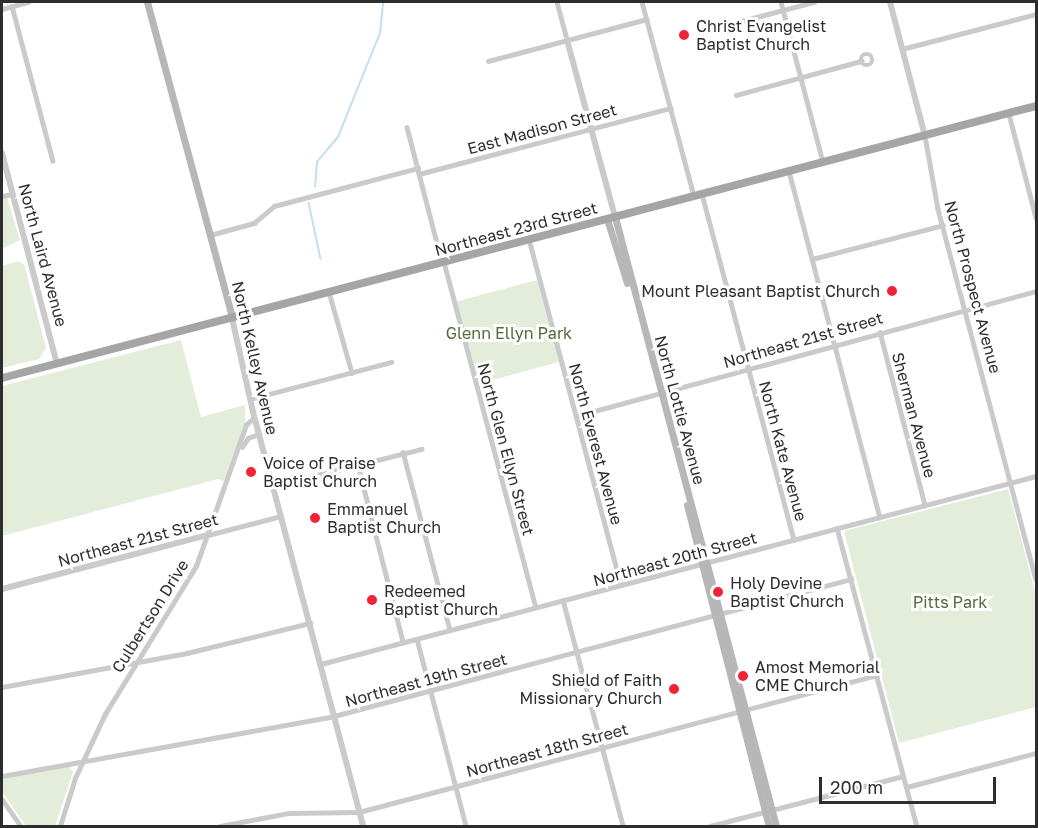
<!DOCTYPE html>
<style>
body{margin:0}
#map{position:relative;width:1038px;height:828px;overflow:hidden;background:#fff;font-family:"Golos Text",sans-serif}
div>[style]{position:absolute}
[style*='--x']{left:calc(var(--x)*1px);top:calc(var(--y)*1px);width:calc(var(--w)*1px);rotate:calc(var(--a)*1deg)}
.green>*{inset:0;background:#e4ecda;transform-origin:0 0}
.stream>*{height:1.5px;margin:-0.75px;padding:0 0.75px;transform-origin:0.75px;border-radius:0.75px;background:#c4dfed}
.minor>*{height:4.5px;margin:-2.25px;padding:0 2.25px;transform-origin:2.25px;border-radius:2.25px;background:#cacaca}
.minor>.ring{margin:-2.25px;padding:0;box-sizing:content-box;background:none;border:4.5px solid #cacaca;border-radius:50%}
.tertiary>*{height:6px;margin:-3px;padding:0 3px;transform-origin:3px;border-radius:3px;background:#cacaca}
.secondary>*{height:7px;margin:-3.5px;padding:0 3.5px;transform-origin:3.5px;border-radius:3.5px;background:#b7b7b7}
.primary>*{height:8px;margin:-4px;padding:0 4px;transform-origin:4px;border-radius:4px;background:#a5a5a5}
.dots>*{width:16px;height:16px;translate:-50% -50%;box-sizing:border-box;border:3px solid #fff;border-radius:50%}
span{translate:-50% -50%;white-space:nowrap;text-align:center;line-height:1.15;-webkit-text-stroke:6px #fff;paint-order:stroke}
.poi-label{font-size:16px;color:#2d2d2d}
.left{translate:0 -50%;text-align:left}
.right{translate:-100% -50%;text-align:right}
.street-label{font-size:16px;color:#2d2d2d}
.park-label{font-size:16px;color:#526c38}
.frame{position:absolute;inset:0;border:3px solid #2d2d2d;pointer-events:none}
.scale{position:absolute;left:819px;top:777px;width:177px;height:27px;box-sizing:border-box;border:3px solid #2d2d2d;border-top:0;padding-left:8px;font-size:18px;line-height:21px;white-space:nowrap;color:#2d2d2d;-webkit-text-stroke:4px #fff;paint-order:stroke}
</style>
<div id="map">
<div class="green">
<div style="clip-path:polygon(7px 197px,20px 240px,2px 249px,2px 198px)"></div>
<div style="clip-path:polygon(18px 261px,24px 264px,46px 348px,39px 359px,2px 368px,2px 266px)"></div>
<div style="left:537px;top:280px;width:85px;height:83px;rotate:75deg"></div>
<div style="clip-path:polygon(181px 340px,201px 417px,245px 405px,245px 425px,224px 481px,218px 479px,2px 536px,2px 386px)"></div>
<div style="clip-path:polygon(1008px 489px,1036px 595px,1036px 707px,899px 743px,844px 531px)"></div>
<div style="clip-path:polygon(70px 766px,73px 772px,55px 826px,26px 826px,2px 792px,2px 779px)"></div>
</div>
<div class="stream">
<div style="--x:315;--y:187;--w:25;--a:-85"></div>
<div style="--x:317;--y:162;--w:33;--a:-50"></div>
<div style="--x:338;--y:137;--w:112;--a:-68"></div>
<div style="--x:380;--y:33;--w:31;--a:-84"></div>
<div style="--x:309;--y:203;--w:57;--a:77.9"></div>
</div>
<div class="minor">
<div style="--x:557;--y:2;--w:39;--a:75"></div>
<div style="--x:642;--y:2;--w:201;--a:75"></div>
<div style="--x:781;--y:2;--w:165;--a:75.3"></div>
<div style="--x:12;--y:6;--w:160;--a:75.2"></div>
<div style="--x:2;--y:9;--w:27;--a:-15"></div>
<div class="ring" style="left:712px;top:22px;width:5.5px;height:5.5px"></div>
<div style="--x:722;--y:26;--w:95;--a:-14.6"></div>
<div style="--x:902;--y:49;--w:138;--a:-14.6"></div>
<div class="ring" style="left:861.5px;top:54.5px;width:6.5px;height:6.5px"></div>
<div style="--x:488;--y:61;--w:164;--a:-14.8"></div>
<div style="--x:736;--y:95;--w:130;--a:-15.2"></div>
<div style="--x:1009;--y:114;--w:107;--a:75.4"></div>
<div style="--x:407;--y:127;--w:139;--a:75.5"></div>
<div style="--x:925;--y:136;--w:74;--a:79.9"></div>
<div style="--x:938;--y:209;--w:383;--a:75.2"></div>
<div style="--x:789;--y:171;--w:358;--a:75.3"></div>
<div style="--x:419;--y:174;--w:260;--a:-14.7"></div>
<div style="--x:702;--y:194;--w:358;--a:75.1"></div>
<div style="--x:2;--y:196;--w:10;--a:-11"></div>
<div style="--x:210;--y:235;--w:46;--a:-15.3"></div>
<div style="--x:254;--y:223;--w:26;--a:-40"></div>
<div style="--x:274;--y:206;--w:149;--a:-14.8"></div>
<div style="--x:529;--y:239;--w:358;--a:75.1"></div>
<div style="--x:812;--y:259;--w:135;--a:-14.5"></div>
<div style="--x:444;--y:262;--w:357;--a:75.1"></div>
<div style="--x:329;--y:292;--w:84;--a:74.1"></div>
<div style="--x:880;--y:332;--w:179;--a:75.4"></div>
<div style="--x:250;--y:399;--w:146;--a:-14.7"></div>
<div style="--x:576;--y:416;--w:477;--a:-15.2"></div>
<div style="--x:242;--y:447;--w:11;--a:-56"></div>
<div style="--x:248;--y:438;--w:12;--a:-20"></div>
<div style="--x:403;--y:452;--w:184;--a:75.2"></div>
<div style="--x:358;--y:465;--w:183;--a:75.7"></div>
<div style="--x:273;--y:486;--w:153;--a:-14"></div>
<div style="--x:837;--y:528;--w:309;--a:75"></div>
<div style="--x:208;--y:535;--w:75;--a:-14.6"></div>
<div style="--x:563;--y:600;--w:234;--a:75.1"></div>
<div style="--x:417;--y:639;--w:193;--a:75.3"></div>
<div style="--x:321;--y:664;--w:739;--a:-14.73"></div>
<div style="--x:2;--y:687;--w:188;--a:-10.4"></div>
<div style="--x:187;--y:653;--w:127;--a:-13.7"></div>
<div style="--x:2;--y:776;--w:337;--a:-10.2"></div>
<div style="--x:334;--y:716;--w:535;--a:-14.84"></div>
<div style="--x:907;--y:787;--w:133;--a:-14.8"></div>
<div style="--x:2;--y:799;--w:33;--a:55"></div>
<div style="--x:60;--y:826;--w:50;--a:-72.6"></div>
<div style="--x:75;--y:778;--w:71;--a:-64.9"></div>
<div style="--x:105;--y:714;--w:174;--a:-58.4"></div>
<div style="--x:196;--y:566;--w:150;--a:-70.5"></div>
<div style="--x:246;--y:425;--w:11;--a:-45"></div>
<div style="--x:220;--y:826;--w:70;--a:-10.7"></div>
<div style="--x:289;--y:813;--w:70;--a:-0.8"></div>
<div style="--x:359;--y:812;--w:536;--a:-14.81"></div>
<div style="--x:710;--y:826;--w:199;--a:-14.5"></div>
</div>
<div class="tertiary">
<div style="--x:890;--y:2;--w:138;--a:75.4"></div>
<div style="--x:567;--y:40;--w:183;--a:74.8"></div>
<div style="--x:2;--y:153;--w:218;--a:75.4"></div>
<div style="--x:232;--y:318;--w:96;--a:77.4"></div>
<div style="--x:253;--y:412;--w:428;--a:75.1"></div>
<div style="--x:2;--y:589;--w:213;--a:-14.7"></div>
</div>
<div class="secondary">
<div style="--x:147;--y:2;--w:327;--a:74.9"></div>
<div style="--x:615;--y:217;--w:630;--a:75.19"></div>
<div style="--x:607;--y:219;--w:67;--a:72.6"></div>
<div style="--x:687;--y:505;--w:331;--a:75.7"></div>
</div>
<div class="primary">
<div style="--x:2;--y:378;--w:1069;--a:-14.74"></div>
</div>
<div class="dots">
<div style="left:684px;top:35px;background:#f12337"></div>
<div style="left:892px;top:291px;background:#f12337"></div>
<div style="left:251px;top:472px;background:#f12337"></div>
<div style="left:315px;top:518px;background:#f12337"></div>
<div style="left:718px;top:592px;background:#f12337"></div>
<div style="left:372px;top:600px;background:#f12337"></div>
<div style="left:743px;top:676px;background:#f12337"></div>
<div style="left:674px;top:689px;background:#f12337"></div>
</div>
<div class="poi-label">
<span class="left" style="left:696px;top:35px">Christ Evangelist<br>Baptist Church</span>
<span class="right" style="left:880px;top:291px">Mount Pleasant Baptist Church</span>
<span class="left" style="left:263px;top:472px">Voice of Praise<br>Baptist Church</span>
<span class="left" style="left:327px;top:518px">Emmanuel<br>Baptist Church</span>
<span class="left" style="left:730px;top:592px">Holy Devine<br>Baptist Church</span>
<span class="left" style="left:384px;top:600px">Redeemed<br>Baptist Church</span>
<span class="left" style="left:755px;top:676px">Amost Memorial<br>CME Church</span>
<span class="right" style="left:662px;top:689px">Shield of Faith<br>Missionary Church</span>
</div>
<div class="street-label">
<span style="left:542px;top:129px;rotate:-15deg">East Madison Street</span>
<span style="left:516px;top:229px;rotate:-15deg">Northeast 23rd Street</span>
<span style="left:43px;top:255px;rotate:75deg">North Laird Avenue</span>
<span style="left:973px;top:287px;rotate:75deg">North Prospect Avenue</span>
<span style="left:803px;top:340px;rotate:-16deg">Northeast 21st Street</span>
<span style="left:255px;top:358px;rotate:77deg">North Kelley Avenue</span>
<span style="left:680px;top:410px;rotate:75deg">North Lottie Avenue</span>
<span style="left:914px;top:415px;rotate:75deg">Sherman Avenue</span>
<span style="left:596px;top:444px;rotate:75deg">North Everest Avenue</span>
<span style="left:506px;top:449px;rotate:75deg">North Glen Ellyn Street</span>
<span style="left:783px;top:451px;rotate:75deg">North Kate Avenue</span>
<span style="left:138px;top:540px;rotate:-15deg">Northeast 21st Street</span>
<span style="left:675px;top:559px;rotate:-15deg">Northeast 20th Street</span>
<span style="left:150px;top:616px;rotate:-58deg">Culbertson Drive</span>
<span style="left:426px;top:680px;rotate:-15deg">Northeast 19th Street</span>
<span style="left:547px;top:750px;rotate:-15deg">Northeast 18th Street</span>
</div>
<div class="park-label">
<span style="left:509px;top:333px">Glenn Ellyn Park</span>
<span style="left:950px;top:602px">Pitts Park</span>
</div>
<div class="frame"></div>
<div class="scale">200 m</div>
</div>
